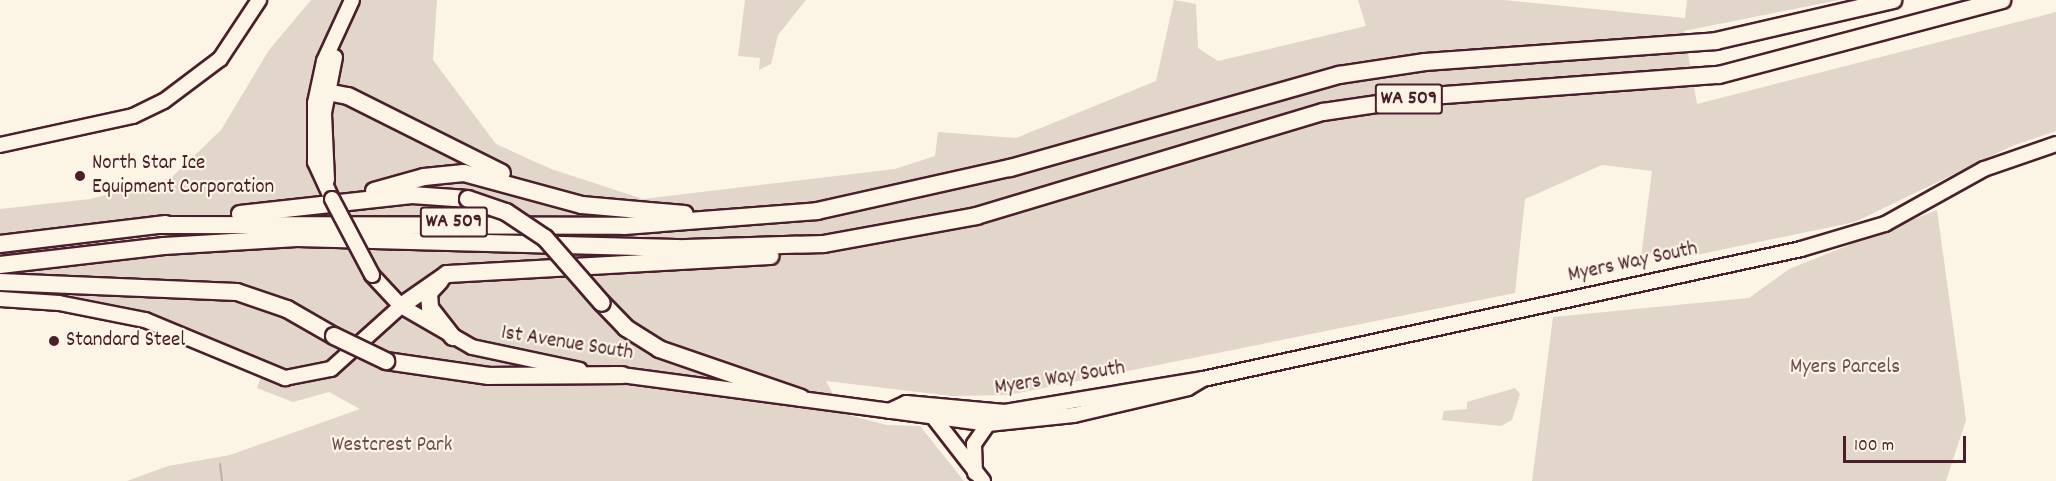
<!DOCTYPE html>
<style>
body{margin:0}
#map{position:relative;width:2056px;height:481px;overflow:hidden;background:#fcf5e5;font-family:Dekko,sans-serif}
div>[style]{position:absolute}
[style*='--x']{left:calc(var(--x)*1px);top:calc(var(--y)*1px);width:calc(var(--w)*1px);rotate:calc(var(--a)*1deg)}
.green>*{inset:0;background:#e2d5ca}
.stream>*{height:2px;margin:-1px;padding:0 1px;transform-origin:1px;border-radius:1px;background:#c0aca5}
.roads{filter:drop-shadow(2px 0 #4a1f2b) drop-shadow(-2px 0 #4a1f2b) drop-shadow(0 2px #4a1f2b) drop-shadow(0 -2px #4a1f2b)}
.secondary>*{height:14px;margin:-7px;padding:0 7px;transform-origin:7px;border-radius:7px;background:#fcf5e5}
.highway>*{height:16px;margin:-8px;padding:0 8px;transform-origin:8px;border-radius:8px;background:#fcf5e5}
.bridges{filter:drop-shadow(2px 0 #4a1f2b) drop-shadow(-2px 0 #4a1f2b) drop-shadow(0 2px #4a1f2b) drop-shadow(0 -2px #4a1f2b)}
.secondary-bridge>*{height:14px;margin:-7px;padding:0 7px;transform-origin:7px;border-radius:7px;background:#fcf5e5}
.highway-bridge>*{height:16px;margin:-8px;padding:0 8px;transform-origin:8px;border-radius:8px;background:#fcf5e5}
.dots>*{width:16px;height:16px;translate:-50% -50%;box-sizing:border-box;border:3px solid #fcf5e5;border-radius:50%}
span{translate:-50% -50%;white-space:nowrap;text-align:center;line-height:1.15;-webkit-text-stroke:4.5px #fcf5e5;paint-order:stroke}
.shield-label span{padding:2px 4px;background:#fcf5e5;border:2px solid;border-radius:4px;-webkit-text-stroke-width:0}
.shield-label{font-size:20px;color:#4a1f2b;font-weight:700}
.poi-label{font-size:21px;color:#4a1f2b}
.left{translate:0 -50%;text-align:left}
.street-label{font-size:21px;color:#4a1f2b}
.park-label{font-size:21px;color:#704c53}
.scale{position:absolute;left:1843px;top:436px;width:123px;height:27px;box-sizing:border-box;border:3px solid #4a1f2b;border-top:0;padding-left:8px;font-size:18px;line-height:21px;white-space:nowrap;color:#4a1f2b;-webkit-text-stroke:4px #fcf5e5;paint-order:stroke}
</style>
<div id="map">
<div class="green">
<div style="clip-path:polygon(311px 0,437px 0,433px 60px,496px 144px,551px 169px,643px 199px,895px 169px,935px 156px,938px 132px,1016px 138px,1156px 81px,1174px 0,1196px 4px,1198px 48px,1218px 61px,1366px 26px,1358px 0,1504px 0,1685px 18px,1687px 0,1839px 0,1684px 31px,1697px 104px,2056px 12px,2056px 131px,2012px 146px,1855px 222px,1682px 258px,1666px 250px,1641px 257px,1652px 171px,1602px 165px,1525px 199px,1515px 293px,1008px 395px,952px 396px,826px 381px,844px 414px,887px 425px,920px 426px,964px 481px,127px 481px,168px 466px,230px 455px,360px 409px,329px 392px,293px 402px,257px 388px,265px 365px,178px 327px,0 293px,0 209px,90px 199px,171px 178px,221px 130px,269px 50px)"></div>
<div style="clip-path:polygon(745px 0,806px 0,778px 35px,771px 64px,759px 70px,760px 58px,738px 56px)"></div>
<div style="clip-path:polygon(1937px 210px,1966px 420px,1946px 481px,1532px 481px,1553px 317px,1749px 298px,1789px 269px)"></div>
<div style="clip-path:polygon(1515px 388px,1520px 394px,1512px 420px,1501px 426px,1442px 420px,1444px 411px,1467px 409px,1467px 402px)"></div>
</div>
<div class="stream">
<div style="--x:220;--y:464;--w:17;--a:83"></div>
</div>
<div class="roads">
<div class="secondary">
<div style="--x:0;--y:145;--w:136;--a:-12.3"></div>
<div style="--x:133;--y:116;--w:34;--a:-26"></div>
<div style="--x:164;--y:101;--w:70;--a:-36.9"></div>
<div style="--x:220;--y:59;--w:71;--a:-56.5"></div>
<div style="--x:327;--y:180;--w:67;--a:-92.6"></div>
<div style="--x:324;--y:113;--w:57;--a:-78.9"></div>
<div style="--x:332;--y:199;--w:41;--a:-114.7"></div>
<div style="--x:315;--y:162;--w:59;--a:-90"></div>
<div style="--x:315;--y:103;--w:43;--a:-77.9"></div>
<div style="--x:324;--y:61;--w:67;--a:-65.3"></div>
<div style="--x:372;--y:275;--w:42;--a:46.9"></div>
<div style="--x:401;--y:306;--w:82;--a:30"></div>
<div style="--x:472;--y:347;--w:110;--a:12"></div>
<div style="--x:0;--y:299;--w:59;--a:3.9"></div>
<div style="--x:59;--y:303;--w:88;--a:11.2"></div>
<div style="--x:145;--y:320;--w:152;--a:22.5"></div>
<div style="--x:285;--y:378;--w:47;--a:-11.1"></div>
<div style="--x:331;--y:369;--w:94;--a:-42"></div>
<div style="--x:614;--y:374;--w:377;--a:7.6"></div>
<div style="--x:988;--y:424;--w:86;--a:-6"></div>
<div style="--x:1074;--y:415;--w:117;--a:-13.3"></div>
<div style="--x:1188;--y:388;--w:17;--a:-31"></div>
<div style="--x:889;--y:411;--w:19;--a:-25"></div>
<div style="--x:906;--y:403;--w:99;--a:5.2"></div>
<div style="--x:1005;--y:412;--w:201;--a:-9.5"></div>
<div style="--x:1203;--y:379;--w:612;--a:-12.26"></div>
<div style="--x:1801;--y:249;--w:88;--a:-16.6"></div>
<div style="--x:1885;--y:224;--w:113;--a:-29.1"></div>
<div style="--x:1984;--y:169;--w:76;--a:-19.1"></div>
<div style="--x:934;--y:418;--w:80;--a:52.1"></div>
<div style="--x:975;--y:473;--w:29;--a:-92"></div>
<div style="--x:974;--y:444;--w:24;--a:-55"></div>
</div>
<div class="highway">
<div style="--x:327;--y:92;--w:21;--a:11"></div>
<div style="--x:348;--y:96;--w:172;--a:26.6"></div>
<div style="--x:374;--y:191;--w:52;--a:-15.6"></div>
<div style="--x:424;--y:177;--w:40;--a:-5.7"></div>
<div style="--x:464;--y:173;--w:122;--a:15.2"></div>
<div style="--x:582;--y:205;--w:103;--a:5"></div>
<div style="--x:240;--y:214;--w:173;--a:-6.3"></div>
<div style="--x:412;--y:195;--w:56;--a:4.1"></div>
<div style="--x:158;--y:225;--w:466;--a:0.1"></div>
<div style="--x:624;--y:226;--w:194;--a:-4.4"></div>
<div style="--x:817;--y:211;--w:198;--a:-12.6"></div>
<div style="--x:1010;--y:168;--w:342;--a:-15.8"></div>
<div style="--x:1339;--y:75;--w:87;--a:-8.6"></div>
<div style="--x:1425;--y:62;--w:292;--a:-4.1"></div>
<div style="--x:1716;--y:41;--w:182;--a:-13"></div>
<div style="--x:0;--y:244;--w:167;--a:-6.9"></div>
<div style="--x:0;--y:265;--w:165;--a:-6.6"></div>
<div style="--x:164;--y:246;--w:133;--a:-3.4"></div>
<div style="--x:297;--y:238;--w:389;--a:1.5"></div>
<div style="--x:686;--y:248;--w:138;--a:-1.7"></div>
<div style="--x:824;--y:244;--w:155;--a:-10.4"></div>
<div style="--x:976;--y:216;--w:362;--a:-16.7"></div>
<div style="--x:1323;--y:112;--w:109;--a:-8.4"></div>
<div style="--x:1431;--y:96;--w:289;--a:-4.2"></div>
<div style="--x:1719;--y:75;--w:293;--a:-14.8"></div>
<div style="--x:440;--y:281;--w:16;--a:133"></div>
<div style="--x:429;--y:293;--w:15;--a:86"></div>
<div style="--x:430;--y:308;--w:37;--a:52"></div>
<div style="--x:0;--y:282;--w:237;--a:2.4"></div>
<div style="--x:237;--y:292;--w:53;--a:18.8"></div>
<div style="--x:287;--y:309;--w:54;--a:29.9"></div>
<div style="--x:602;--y:303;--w:35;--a:46"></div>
<div style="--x:626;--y:328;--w:39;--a:32"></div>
<div style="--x:659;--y:349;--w:150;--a:19"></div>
<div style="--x:401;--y:306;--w:56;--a:-34.8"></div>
<div style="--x:447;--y:274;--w:324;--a:-3.2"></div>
<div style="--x:386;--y:361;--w:104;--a:8.3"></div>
<div style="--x:489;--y:376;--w:133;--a:-0.4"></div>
</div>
</div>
<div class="bridges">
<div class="secondary-bridge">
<div style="--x:332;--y:199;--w:86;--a:62.2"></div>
</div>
<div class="highway-bridge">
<div style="--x:468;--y:199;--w:40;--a:18.9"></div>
<div style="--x:506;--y:212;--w:47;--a:33.7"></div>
<div style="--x:545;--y:238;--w:86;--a:48.8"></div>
<div style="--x:334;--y:336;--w:58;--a:25.7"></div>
</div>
</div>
<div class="dots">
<div style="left:80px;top:176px;background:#4a1f2b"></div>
<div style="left:54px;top:341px;background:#4a1f2b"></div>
</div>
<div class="shield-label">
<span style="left:1409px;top:99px">WA 509</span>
<span style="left:454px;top:222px">WA 509</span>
</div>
<div class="poi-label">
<span class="left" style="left:92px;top:176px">North Star Ice<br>Equipment Corporation</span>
<span class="left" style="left:66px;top:341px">Standard Steel</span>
</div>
<div class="street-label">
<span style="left:1633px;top:263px;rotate:-12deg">Myers Way South</span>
<span style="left:567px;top:344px;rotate:9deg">1st Avenue South</span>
<span style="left:1060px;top:379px;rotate:-9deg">Myers Way South</span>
</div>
<div class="park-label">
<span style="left:1845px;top:368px">Myers Parcels</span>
<span style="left:392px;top:446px">Westcrest Park</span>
</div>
<div class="scale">100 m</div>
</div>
